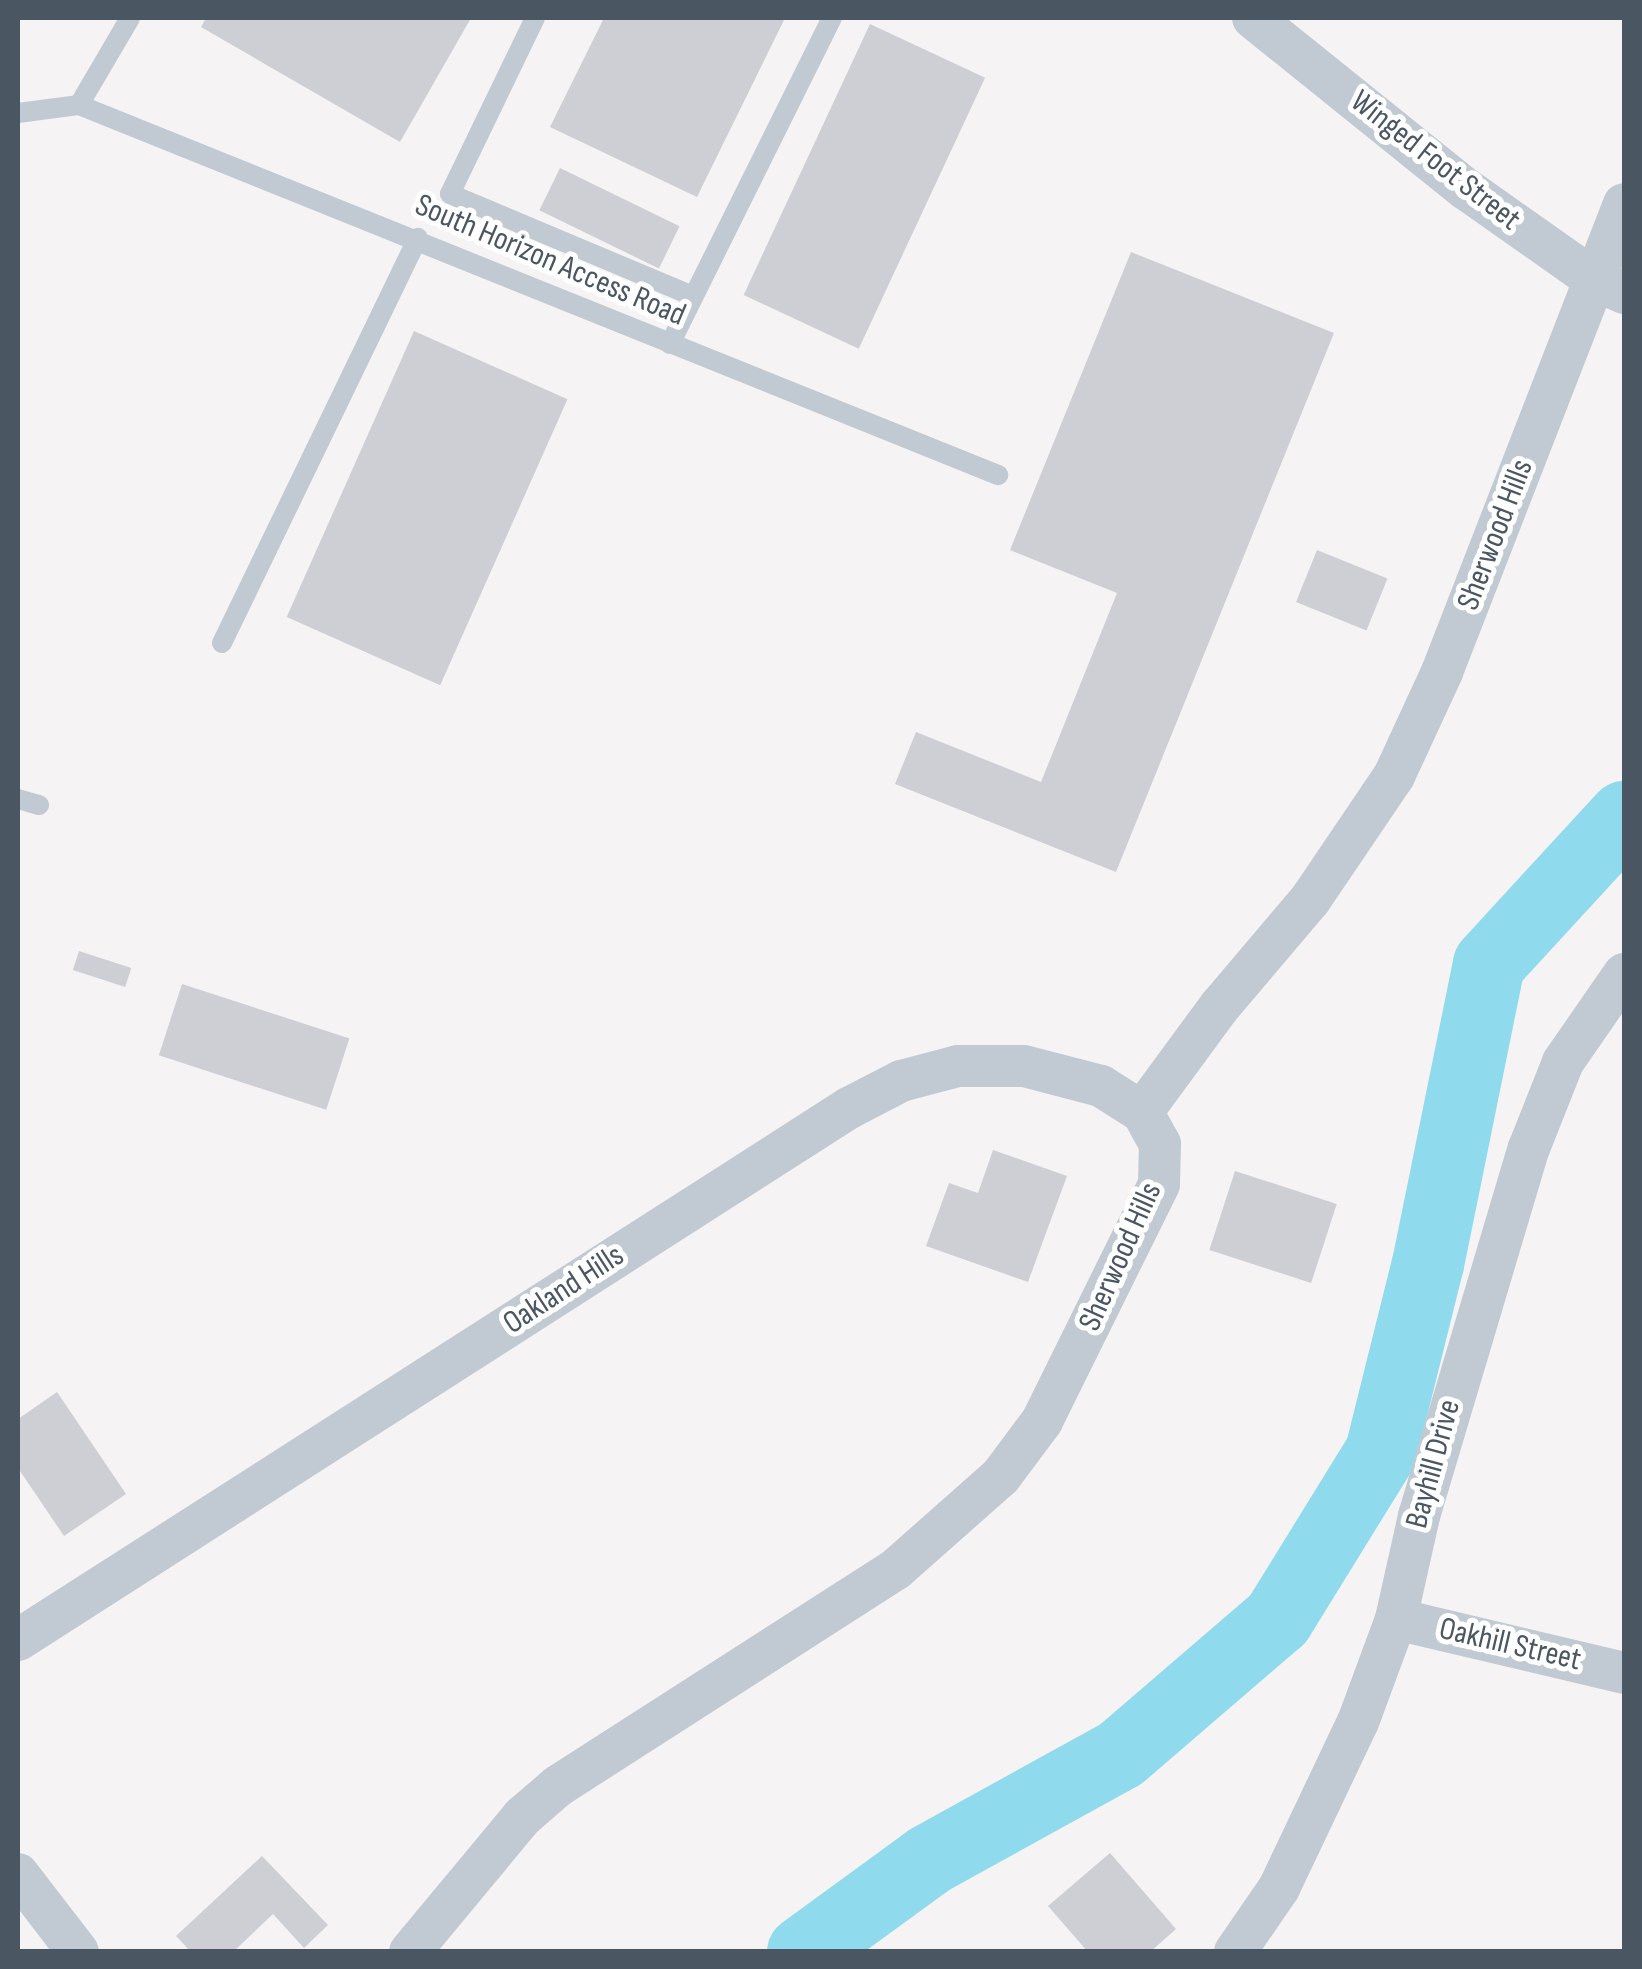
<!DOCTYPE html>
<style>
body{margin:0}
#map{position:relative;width:1642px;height:1969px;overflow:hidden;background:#f5f3f3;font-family:"Sofia Sans Condensed",sans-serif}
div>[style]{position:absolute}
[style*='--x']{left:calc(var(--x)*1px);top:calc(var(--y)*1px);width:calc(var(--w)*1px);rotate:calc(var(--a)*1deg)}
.river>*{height:72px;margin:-36px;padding:0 36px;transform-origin:36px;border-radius:36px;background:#90daee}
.building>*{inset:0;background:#cdcfd5;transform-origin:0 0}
.lane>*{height:20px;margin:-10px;padding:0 10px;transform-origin:10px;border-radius:10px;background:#c1cad2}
.street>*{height:42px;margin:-21px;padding:0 21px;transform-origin:21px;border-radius:21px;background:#c1cad2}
span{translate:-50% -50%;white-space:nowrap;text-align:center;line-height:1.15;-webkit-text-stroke:10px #fff;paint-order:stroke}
.street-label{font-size:32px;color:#4a5661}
.frame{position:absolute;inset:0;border:20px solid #4a5661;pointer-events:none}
</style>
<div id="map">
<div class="river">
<div style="--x:803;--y:1952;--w:156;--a:-36.1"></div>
<div style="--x:929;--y:1860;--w:219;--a:-28.9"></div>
<div style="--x:1121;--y:1754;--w:207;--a:-40.7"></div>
<div style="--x:1278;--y:1619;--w:196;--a:-58.3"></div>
<div style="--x:1381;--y:1452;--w:194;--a:-76"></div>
<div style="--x:1428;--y:1264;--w:306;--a:-78.5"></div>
<div style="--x:1489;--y:964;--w:200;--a:-47.4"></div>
</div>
<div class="building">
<div style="clip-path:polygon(206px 18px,471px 18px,400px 142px,201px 27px)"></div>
<div style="clip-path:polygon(604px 18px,785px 18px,697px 197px,550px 127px)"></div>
<div style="left:870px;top:24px;width:127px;height:299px;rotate:25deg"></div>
<div style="left:560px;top:168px;width:133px;height:47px;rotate:26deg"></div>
<div style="clip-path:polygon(1131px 252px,1334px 333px,1116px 872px,895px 784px,916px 732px,1041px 782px,1117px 593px,1010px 550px)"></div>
<div style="left:414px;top:331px;width:168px;height:313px;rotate:24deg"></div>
<div style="left:1317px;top:550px;width:76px;height:56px;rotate:22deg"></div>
<div style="left:79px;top:951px;width:55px;height:20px;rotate:18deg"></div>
<div style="left:182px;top:984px;width:176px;height:75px;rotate:18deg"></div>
<div style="clip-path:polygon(993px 1150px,1067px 1176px,1028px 1282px,926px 1246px,949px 1183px,978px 1193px)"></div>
<div style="left:1235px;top:1171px;width:107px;height:83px;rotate:18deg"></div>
<div style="clip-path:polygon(57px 1392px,126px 1494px,64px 1536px,18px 1468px,18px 1419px)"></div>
<div style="clip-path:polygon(1110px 1853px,1176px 1929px,1150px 1952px,1088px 1952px,1048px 1906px)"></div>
<div style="clip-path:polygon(262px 1856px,328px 1925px,304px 1948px,273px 1914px,233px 1952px,191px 1952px,176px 1936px)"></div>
</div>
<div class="lane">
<div style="--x:535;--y:18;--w:195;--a:115.8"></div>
<div style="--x:450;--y:194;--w:264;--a:22.8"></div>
<div style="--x:79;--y:105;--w:101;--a:-59.6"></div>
<div style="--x:18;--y:113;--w:62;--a:-7.5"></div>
<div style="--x:79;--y:105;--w:991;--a:21.93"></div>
<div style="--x:670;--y:344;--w:364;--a:-63.6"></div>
<div style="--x:222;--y:643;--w:450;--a:-64.2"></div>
<div style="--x:18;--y:799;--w:22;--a:16"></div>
</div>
<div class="street">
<div style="--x:1253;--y:18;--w:273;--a:38.8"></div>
<div style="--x:1466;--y:189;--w:158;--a:35.2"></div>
<div style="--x:1595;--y:280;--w:32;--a:24"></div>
<div style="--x:1142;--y:1112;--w:132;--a:-53.7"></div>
<div style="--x:1220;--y:1006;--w:139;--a:-49.7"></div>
<div style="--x:1310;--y:900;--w:150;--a:-55.9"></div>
<div style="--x:1394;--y:776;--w:115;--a:-65.2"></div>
<div style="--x:1442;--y:672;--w:502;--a:-68.75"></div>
<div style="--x:1396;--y:1619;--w:234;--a:13.3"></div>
<div style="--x:18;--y:1640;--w:987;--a:-32.63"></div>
<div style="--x:849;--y:1108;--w:59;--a:-27.4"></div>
<div style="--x:901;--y:1081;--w:59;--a:-14.7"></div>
<div style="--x:958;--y:1066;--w:66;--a:0"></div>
<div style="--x:1024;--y:1066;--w:80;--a:14.6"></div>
<div style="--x:1101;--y:1086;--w:49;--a:32.4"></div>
<div style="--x:18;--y:1874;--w:98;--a:52.4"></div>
<div style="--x:410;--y:1952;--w:175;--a:-50.3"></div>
<div style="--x:522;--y:1817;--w:48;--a:-40.7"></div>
<div style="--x:558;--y:1786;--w:402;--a:-32.7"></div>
<div style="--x:896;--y:1569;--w:140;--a:-41.5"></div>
<div style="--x:1001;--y:1476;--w:69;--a:-53.3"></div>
<div style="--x:1042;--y:1421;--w:264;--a:-63.7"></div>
<div style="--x:1159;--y:1184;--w:40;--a:-88.6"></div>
<div style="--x:1160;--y:1144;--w:37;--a:-119"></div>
<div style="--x:1235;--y:1952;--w:78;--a:-55.5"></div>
<div style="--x:1279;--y:1888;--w:184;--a:-64.6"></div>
<div style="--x:1358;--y:1722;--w:110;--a:-69.7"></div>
<div style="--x:1396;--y:1619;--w:106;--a:-77.4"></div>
<div style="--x:1419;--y:1516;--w:384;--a:-73.4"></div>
<div style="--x:1529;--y:1148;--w:92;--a:-68.4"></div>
<div style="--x:1563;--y:1062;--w:107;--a:-55.3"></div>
</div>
<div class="street-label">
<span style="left:1435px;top:161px;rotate:38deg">Winged Foot Street</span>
<span style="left:550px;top:261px;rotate:23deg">South Horizon Access Road</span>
<span style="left:1496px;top:535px;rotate:-69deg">Sherwood Hills</span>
<span style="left:1121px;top:1257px;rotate:-66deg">Sherwood Hills</span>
<span style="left:564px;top:1290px;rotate:-33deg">Oakland Hills</span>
<span style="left:1434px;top:1464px;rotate:-75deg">Bayhill Drive</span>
<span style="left:1510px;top:1645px;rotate:13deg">Oakhill Street</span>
</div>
<div class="frame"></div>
</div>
